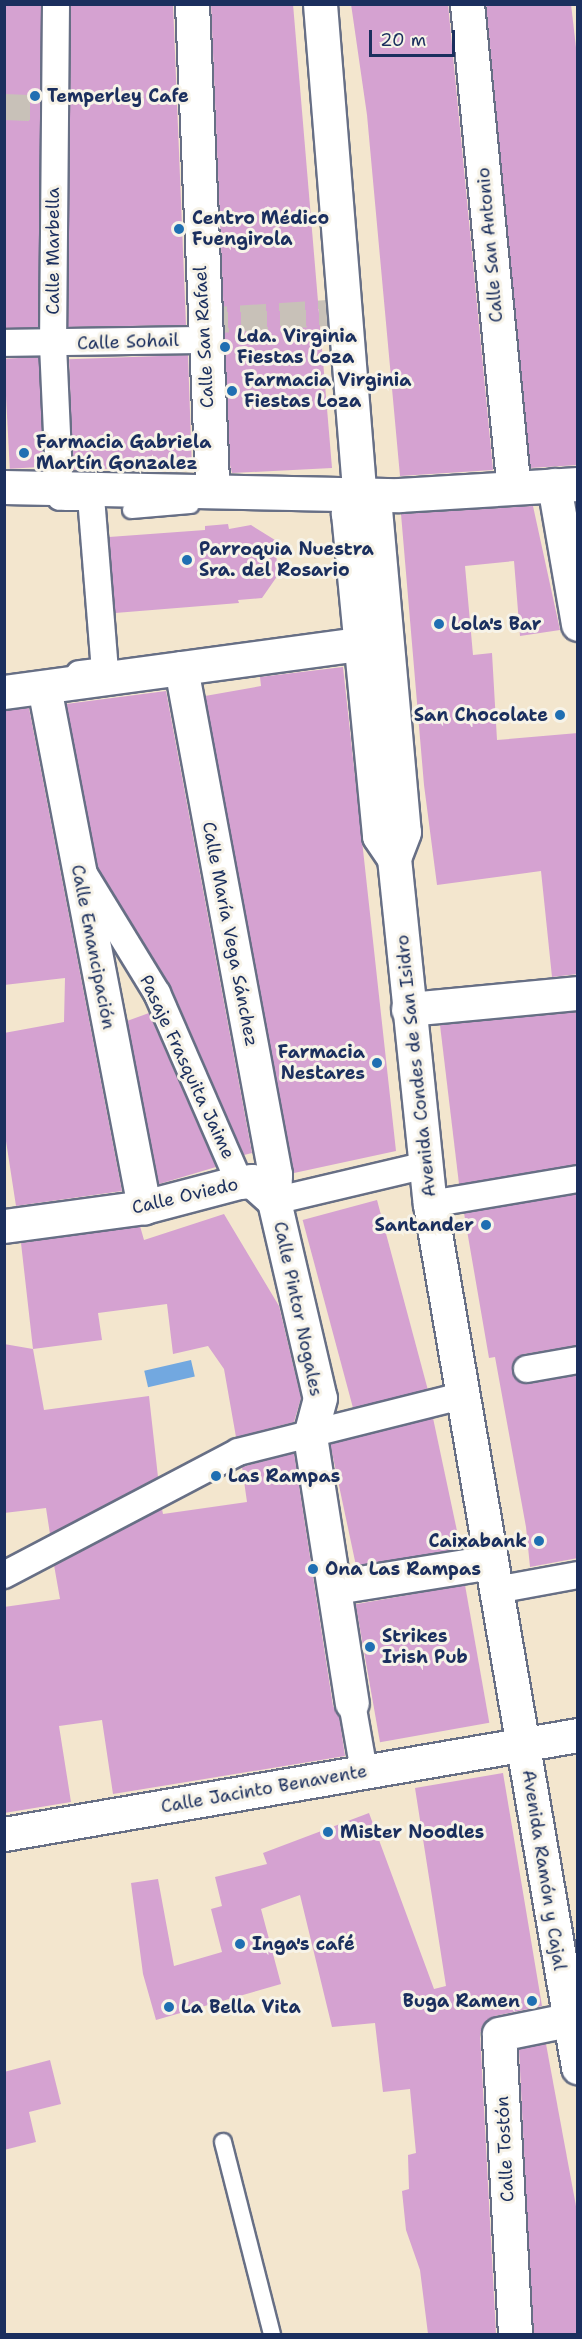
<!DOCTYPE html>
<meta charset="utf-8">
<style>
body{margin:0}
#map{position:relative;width:582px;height:2339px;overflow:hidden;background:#f3e6ce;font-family:"Shantell Sans",sans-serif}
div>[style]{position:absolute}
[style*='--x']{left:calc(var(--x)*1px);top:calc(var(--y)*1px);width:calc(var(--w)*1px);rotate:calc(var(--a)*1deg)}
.water>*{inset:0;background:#72a8e0;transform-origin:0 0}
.building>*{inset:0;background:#d5a2d1;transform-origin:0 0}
.pedestrian-tunnel>*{height:26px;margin-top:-13px;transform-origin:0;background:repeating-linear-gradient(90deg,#c8c1b8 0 26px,transparent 0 39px)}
.roads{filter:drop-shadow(2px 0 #676f85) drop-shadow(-2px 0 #676f85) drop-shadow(0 2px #676f85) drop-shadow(0 -2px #676f85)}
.service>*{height:16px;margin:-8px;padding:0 8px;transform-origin:8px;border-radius:8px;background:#fff}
.pedestrian>*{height:26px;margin:-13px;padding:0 13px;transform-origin:13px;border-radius:13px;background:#fff}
.minor>*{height:33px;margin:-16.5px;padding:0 16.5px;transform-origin:16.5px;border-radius:16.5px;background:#fff}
.dots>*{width:16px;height:16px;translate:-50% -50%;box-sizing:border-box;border:3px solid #f7f3e8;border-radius:50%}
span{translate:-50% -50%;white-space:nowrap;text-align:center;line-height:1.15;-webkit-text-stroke:6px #f7f3e8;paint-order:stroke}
.poi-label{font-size:18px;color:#1b2f5e;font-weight:700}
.left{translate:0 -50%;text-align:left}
.right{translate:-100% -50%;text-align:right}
.street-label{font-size:18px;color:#1b2f5e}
.frame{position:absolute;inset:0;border:6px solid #1b2f5e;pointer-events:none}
.scale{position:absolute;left:369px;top:30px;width:86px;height:27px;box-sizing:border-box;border:3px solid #1b2f5e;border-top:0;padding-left:8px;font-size:18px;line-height:21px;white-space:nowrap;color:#1b2f5e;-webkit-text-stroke:4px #f7f3e8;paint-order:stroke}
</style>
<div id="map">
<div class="water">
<div style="left:191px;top:1360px;width:17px;height:48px;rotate:77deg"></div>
</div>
<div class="building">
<div style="left:4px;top:4px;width:37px;height:324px"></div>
<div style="clip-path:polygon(71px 4px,173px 4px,186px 325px,68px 327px)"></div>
<div style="clip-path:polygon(211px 4px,293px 4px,332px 468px,232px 473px,230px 465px)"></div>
<div style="clip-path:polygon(351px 4px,448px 4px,493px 470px,400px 476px,367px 115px)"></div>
<div style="clip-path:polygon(486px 4px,571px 4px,578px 65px,578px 465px,530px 468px)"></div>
<div style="left:188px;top:355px;width:111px;height:119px;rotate:88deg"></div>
<div style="left:39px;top:357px;width:110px;height:35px;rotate:87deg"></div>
<div style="clip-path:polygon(533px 506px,560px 630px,520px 636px,514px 561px,465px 566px,473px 655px,492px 653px,497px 740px,578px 733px,578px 974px,552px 977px,541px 871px,437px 885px,424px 785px,401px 514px)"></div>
<div style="clip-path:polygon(228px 524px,229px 529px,251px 525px,275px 540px,278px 575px,262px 598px,238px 600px,239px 603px,115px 613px,109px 537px,205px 530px,205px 526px)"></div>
<div style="clip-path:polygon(343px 667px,396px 1151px,294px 1173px,205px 696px,261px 686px,260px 677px)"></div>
<div style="clip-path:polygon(166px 691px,252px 1153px,244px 1155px,171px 987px,98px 868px,66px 704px)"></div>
<div style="clip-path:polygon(29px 708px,122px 1191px,16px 1206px,4px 1128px,4px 1033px,64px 1022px,65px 978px,4px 985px,4px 710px)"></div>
<div style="clip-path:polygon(578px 1012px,578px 1164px,459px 1184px,440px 1025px)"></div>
<div style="clip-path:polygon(149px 1013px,216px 1167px,159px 1184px,127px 1021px)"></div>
<div style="clip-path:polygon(578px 1194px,578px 1345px,524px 1354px,517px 1358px,512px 1371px,516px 1379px,529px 1384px,578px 1375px,578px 1558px,530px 1567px,526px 1527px,495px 1357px,489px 1358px,464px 1213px)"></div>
<div style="left:377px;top:1200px;width:196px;height:77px;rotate:75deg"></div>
<div style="clip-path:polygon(224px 1214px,279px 1306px,301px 1398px,294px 1422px,236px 1437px,224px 1369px,208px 1346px,173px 1354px,167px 1304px,98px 1313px,102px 1340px,33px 1349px,21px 1243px,140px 1226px,144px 1240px)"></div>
<div style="clip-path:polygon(4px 1344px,33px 1349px,44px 1410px,149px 1396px,158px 1477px,50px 1534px,46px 1508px,4px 1513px)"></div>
<div style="left:433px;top:1418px;width:133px;height:106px;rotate:78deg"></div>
<div style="clip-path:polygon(294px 1453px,333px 1706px,339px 1716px,345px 1756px,113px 1794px,102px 1720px,59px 1726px,71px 1802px,4px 1813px,4px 1607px,60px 1599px,54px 1565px,162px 1509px,163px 1514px,247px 1502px,242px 1467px)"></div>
<div style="left:465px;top:1585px;width:140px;height:111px;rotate:80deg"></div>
<div style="clip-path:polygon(503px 1773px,542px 2006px,495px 2016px,482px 2026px,480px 2034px,496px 2334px,428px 2334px,420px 2270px,406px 2230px,402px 2191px,409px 2189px,408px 2155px,416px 2153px,410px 2089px,383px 2092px,375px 2023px,332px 2027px,300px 1895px,261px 1909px,281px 1984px,156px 2020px,143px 1974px,131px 1883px,158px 1879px,174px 1966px,222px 1952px,211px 1909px,222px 1906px,215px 1877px,267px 1864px,263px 1853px,369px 1813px,434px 1989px,446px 1986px,415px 1788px)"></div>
<div style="clip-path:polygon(546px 2044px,578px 2217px,578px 2334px,533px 2334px,519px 2049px)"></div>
<div style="clip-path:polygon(50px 2060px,61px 2104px,29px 2112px,36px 2142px,4px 2150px,4px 2072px)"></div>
</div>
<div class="pedestrian-tunnel">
<div style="--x:4;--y:107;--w:49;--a:2.3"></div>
<div style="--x:202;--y:321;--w:142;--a:-3.6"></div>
</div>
<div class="roads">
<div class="service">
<div style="--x:131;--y:510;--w:60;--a:-4.8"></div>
<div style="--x:223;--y:2142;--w:198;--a:75.7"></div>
</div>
<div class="pedestrian">
<div style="--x:56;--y:4;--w:341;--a:90.5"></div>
<div style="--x:53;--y:345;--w:152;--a:87.4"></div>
<div style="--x:4;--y:343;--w:199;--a:-0.9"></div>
<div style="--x:65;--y:497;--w:26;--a:0"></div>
<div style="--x:91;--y:497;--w:175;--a:85.4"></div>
<div style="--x:105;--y:671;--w:26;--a:173"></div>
<div style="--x:84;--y:874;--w:140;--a:58.5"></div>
<div style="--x:157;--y:993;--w:206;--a:66.5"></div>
<div style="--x:274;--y:1201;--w:156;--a:-13.3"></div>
<div style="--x:430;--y:1204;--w:150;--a:-9.6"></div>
<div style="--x:527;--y:1369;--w:52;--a:-10"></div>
<div style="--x:4;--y:1575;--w:264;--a:-27.7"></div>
<div style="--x:238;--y:1452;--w:230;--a:-14.1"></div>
<div style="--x:496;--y:1590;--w:83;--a:-10.4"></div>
<div style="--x:352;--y:1703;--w:69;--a:80"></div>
</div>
<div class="minor">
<div style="--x:192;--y:4;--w:486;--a:87.6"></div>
<div style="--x:320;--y:4;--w:490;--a:85.4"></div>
<div style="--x:359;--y:492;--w:24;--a:118"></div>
<div style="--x:348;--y:513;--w:324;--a:84.5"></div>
<div style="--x:379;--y:836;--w:27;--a:56"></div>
<div style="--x:467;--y:4;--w:484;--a:84.5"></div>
<div style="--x:554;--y:485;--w:141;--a:80.2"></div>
<div style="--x:4;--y:487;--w:395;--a:1.2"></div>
<div style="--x:399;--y:495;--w:179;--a:-3.5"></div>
<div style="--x:359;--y:492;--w:23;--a:47"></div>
<div style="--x:375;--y:509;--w:324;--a:84.9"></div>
<div style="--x:404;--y:832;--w:28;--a:111"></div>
<div style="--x:394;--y:858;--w:348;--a:84.1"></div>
<div style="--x:430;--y:1204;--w:876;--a:80.27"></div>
<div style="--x:181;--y:668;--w:515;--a:79.48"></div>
<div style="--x:275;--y:1174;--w:27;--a:92"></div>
<div style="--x:274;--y:1201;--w:202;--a:76.9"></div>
<div style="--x:320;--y:1398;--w:39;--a:105"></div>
<div style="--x:310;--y:1436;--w:270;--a:81.1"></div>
<div style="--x:44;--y:687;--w:530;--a:79.11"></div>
<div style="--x:4;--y:692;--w:359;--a:-7.7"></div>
<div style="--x:408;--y:1009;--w:171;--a:-5.4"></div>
<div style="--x:4;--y:1226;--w:141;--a:-7.7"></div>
<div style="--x:144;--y:1207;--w:98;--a:-14.7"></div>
<div style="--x:239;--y:1182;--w:13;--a:-4"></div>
<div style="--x:252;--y:1181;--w:30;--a:42"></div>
<div style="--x:335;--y:1587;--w:158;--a:-9.1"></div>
<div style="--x:4;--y:1834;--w:582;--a:-9.79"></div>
<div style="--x:515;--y:2334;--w:300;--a:-93.1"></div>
<div style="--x:499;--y:2034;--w:70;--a:-11.5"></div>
</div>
</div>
<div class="dots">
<div style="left:35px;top:96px;background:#1f6fb2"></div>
<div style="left:179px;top:229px;background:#1f6fb2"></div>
<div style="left:225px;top:347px;background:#1f6fb2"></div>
<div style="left:232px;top:391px;background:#1f6fb2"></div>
<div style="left:24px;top:453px;background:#1f6fb2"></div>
<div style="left:187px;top:560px;background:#1f6fb2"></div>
<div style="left:439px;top:624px;background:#1f6fb2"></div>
<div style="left:560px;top:715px;background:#1f6fb2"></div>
<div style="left:377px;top:1063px;background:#1f6fb2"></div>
<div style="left:486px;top:1225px;background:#1f6fb2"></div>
<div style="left:216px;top:1476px;background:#1f6fb2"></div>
<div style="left:539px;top:1541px;background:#1f6fb2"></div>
<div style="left:313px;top:1569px;background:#1f6fb2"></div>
<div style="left:370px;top:1647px;background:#1f6fb2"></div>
<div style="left:328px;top:1832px;background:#1f6fb2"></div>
<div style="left:240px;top:1944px;background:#1f6fb2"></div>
<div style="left:532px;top:2001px;background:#1f6fb2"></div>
<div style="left:169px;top:2007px;background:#1f6fb2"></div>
</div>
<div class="poi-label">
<span class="left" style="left:47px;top:96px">Temperley Cafe</span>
<span class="left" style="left:192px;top:229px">Centro Médico<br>Fuengirola</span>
<span class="left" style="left:237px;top:347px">Lda. Virginia<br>Fiestas Loza</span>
<span class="left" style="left:244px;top:391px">Farmacia Virginia<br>Fiestas Loza</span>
<span class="left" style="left:36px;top:453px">Farmacia Gabriela<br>Martín Gonzalez</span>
<span class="left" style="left:199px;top:560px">Parroquia Nuestra<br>Sra. del Rosario</span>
<span class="left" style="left:451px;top:624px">Lola's Bar</span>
<span class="right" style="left:548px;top:715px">San Chocolate</span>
<span class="right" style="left:365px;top:1063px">Farmacia<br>Nestares</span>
<span class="right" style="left:474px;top:1225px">Santander</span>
<span class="left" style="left:228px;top:1476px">Las Rampas</span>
<span class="right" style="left:527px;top:1541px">Caixabank</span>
<span class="left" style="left:325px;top:1569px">Ona Las Rampas</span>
<span class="left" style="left:382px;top:1647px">Strikes<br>Irish Pub</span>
<span class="left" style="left:340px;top:1832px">Mister Noodles</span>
<span class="left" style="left:252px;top:1944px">Inga's café</span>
<span class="right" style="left:520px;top:2001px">Buga Ramen</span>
<span class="left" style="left:181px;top:2007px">La Bella Vita</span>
</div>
<div class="street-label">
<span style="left:490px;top:245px;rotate:-95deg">Calle San Antonio</span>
<span style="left:53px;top:251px;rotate:-90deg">Calle Marbella</span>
<span style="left:204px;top:337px;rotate:-93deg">Calle San Rafael</span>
<span style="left:128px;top:342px;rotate:-2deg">Calle Sohail</span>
<span style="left:230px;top:934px;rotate:79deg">Calle María Vega Sánchez</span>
<span style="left:93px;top:947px;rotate:79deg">Calle Emancipación</span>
<span style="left:416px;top:1066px;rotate:-96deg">Avenida Condes de San Isidro</span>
<span style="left:187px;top:1067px;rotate:65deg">Pasaje Frasquita Jaime</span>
<span style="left:185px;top:1196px;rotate:-13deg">Calle Oviedo</span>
<span style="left:298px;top:1309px;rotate:78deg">Calle Pintor Nogales</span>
<span style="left:264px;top:1789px;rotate:-10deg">Calle Jacinto Benavente</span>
<span style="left:544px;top:1870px;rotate:81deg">Avenida Ramón y Cajal</span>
<span style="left:505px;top:2149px;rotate:-93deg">Calle Tostón</span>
</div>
<div class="frame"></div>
<div class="scale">20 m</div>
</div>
